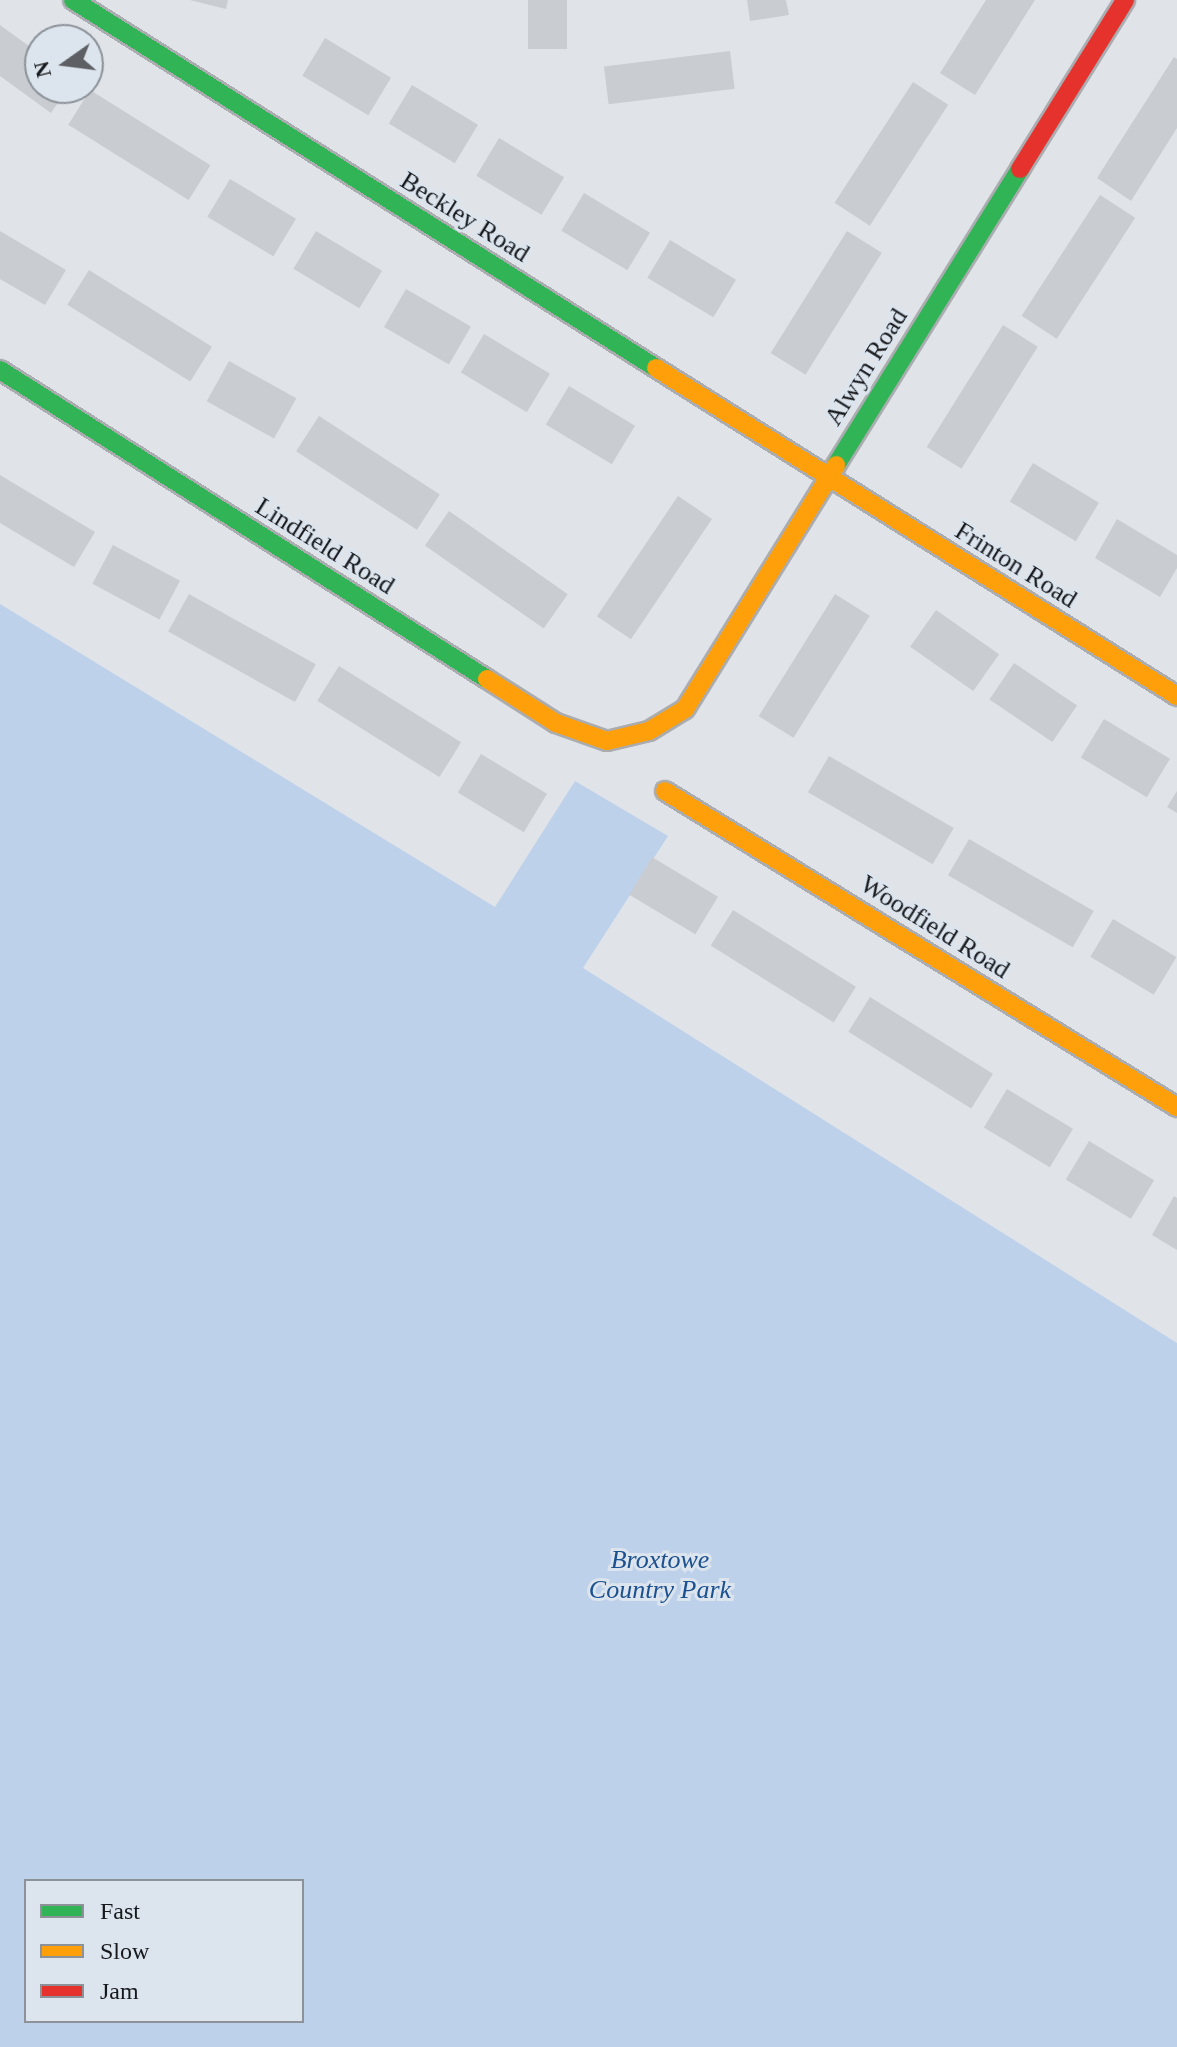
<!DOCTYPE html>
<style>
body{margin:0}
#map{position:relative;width:1177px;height:2047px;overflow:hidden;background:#e0e4e9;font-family:Georgia,serif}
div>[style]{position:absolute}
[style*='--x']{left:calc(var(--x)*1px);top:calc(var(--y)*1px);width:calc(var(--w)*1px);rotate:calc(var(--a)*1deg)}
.green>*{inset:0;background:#bed1ea}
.building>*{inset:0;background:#c9ccd0;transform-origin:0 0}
.roads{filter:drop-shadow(2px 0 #aaacb0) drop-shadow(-2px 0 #aaacb0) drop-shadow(0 2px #aaacb0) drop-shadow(0 -2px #aaacb0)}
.fast>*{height:18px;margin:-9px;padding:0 9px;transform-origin:9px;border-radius:9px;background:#30b455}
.slow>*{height:18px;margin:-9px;padding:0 9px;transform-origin:9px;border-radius:9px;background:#ff9f0a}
.jam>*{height:18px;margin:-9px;padding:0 9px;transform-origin:9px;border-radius:9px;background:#e5322d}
span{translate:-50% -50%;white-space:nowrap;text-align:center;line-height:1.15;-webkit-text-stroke:6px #dce4ed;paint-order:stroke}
.street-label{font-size:26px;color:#16181c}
.park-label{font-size:26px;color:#1c5191;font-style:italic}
.legend{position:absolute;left:24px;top:1879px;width:280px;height:144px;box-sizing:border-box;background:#dce4ed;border:2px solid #8d9299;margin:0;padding:10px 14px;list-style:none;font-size:24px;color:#16181c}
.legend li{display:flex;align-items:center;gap:16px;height:40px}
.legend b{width:40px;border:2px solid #8d9299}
.north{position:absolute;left:24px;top:24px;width:80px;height:80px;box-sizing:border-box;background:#dce4ed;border:2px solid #8d9299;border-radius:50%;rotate:256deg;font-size:22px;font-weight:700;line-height:32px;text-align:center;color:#16181c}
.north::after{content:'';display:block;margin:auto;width:28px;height:36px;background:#5d5f64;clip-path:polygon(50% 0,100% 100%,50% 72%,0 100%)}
</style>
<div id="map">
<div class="green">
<div style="clip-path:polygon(evenodd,0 604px,495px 907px,575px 781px,668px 836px,583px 968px,1177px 1343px,1177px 2047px,0 2047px,0 604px,26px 1881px,302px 1881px,302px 2021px,26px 2021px,26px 1881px)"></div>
</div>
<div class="building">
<div style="clip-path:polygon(190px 0,228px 0,226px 9px)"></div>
<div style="left:528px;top:0;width:39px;height:49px"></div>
<div style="clip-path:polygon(747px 0,786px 0,789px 15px,750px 21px)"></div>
<div style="clip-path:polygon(986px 0,1035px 0,975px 95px,940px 73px)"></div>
<div style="clip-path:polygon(0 25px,40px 54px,40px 88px,68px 88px,51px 113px,0 76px)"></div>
<div style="left:325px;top:38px;width:77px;height:44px;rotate:31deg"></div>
<div style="left:730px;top:51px;width:38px;height:127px;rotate:83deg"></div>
<div style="clip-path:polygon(1174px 57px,1177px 59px,1177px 128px,1131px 201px,1097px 178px)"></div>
<div style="left:913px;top:82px;width:42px;height:144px;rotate:33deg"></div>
<div style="left:412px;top:85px;width:77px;height:45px;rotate:31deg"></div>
<div style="left:90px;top:90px;width:142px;height:41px;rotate:32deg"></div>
<div style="left:499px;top:138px;width:76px;height:44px;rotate:31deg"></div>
<div style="left:230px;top:179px;width:77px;height:44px;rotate:31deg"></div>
<div style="left:584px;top:193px;width:77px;height:44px;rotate:31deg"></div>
<div style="left:1100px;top:195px;width:42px;height:144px;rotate:33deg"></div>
<div style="clip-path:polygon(0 231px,66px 270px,45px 305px,0 279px)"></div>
<div style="left:316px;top:231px;width:77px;height:44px;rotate:31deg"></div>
<div style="left:847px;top:231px;width:41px;height:144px;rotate:32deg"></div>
<div style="left:670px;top:240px;width:77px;height:44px;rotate:31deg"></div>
<div style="left:89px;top:270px;width:145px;height:41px;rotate:32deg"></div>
<div style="left:406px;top:289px;width:75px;height:44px;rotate:30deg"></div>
<div style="left:1003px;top:325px;width:41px;height:144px;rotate:32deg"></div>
<div style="left:484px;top:334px;width:77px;height:45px;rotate:31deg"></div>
<div style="left:229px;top:361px;width:77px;height:46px;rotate:29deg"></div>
<div style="left:569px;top:386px;width:77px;height:45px;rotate:31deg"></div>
<div style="left:319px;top:416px;width:144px;height:42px;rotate:33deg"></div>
<div style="left:1033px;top:463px;width:77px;height:45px;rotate:31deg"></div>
<div style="clip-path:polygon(0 475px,95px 532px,74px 567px,0 523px)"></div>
<div style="left:678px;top:496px;width:41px;height:145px;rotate:34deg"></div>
<div style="left:449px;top:511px;width:145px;height:42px;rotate:35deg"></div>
<div style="clip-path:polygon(1117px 519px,1177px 555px,1177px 568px,1160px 597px,1095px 558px)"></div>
<div style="left:113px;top:545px;width:76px;height:44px;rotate:28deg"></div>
<div style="left:189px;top:594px;width:145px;height:43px;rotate:29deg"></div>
<div style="left:835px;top:594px;width:41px;height:144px;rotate:32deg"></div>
<div style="left:936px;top:610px;width:77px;height:45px;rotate:35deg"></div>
<div style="left:1014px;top:663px;width:76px;height:44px;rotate:34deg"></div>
<div style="left:339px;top:666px;width:144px;height:41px;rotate:32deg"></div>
<div style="left:1104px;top:719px;width:77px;height:45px;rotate:31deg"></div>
<div style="left:481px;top:754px;width:77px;height:45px;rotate:31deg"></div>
<div style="left:829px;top:756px;width:144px;height:42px;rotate:30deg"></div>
<div style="clip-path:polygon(1177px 791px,1177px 813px,1167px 807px)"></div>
<div style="left:969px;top:839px;width:144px;height:42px;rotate:30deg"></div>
<div style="left:652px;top:857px;width:77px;height:44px;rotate:31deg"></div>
<div style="left:733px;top:910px;width:145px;height:42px;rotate:32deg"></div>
<div style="left:1113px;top:919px;width:74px;height:44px;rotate:31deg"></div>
<div style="left:870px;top:997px;width:145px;height:41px;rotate:32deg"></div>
<div style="left:1007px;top:1089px;width:77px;height:45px;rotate:31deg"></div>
<div style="left:1089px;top:1141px;width:76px;height:45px;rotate:31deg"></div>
<div style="clip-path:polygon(1174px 1196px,1177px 1198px,1177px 1250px,1152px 1235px)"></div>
</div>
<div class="roads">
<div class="fast">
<div style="--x:73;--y:0;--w:689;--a:32.26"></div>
<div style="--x:0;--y:370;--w:577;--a:32.4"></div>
<div style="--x:836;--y:465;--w:349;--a:-58.1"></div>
</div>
<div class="slow">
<div style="--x:656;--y:368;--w:616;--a:32.19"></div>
<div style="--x:487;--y:679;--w:82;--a:32.5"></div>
<div style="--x:556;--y:723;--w:54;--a:19.4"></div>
<div style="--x:607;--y:741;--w:43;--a:-13.4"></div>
<div style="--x:649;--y:731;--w:42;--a:-31.4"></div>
<div style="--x:685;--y:709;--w:287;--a:-58.2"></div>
<div style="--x:665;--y:791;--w:602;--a:31.68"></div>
</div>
<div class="jam">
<div style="--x:1020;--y:169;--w:199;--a:-58.1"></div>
</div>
</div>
<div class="street-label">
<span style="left:465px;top:217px;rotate:32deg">Beckley Road</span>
<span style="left:866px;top:367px;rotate:-58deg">Alwyn Road</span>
<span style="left:325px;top:546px;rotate:32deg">Lindfield Road</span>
<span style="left:1016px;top:565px;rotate:32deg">Frinton Road</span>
<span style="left:935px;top:927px;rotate:32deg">Woodfield Road</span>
</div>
<div class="park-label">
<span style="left:660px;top:1575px">Broxtowe<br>Country Park</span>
</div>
<ul class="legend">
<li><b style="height:10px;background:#30b455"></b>Fast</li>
<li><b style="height:10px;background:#ff9f0a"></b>Slow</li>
<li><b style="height:10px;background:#e5322d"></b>Jam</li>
</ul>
<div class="north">N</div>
</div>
